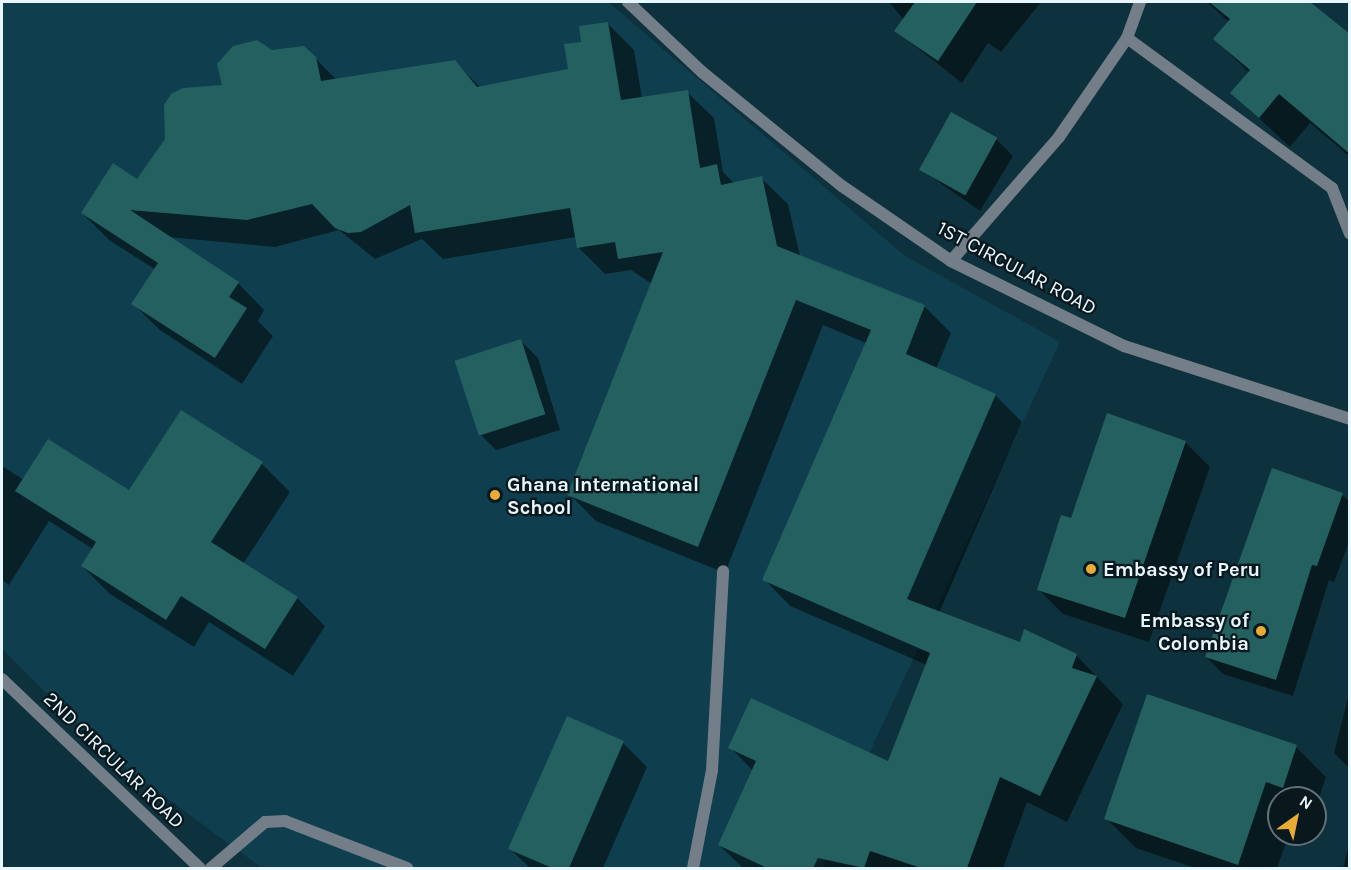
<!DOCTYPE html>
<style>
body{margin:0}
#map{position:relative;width:1351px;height:870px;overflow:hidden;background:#0e323d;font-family:Karla,sans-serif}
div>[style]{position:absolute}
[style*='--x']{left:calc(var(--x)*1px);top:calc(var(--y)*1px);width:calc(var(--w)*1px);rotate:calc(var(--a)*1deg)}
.built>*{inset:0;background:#0f3f4e}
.shadow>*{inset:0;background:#0007}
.building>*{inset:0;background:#23605f;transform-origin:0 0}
.service>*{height:12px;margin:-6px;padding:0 6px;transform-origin:6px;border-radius:6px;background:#747e89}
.minor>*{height:12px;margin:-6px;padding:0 6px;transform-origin:6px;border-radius:6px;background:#747e89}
.tertiary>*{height:12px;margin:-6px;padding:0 6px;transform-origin:6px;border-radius:6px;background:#747e89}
.dots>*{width:16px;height:16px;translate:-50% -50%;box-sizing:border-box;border:3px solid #09181d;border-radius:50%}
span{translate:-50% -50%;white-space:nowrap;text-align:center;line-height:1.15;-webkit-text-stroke:4.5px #09181d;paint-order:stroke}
.street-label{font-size:20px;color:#e8f7fd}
.poi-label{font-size:20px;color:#e8f7fd;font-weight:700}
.left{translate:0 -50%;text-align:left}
.right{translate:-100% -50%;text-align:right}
.frame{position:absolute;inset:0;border:3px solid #e8f7fd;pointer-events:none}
.north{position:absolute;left:1267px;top:786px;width:60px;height:60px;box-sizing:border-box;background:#09181d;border:2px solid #627177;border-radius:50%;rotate:33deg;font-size:16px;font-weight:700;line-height:24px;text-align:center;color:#e8f7fd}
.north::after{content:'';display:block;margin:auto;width:21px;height:27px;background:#e9ab38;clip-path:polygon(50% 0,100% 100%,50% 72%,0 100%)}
</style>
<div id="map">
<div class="built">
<div style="clip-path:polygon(2px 2px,608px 2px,905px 256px,1060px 342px,867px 758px,822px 868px,262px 868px,111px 757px,2px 649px)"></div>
</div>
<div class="shadow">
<div style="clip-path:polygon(889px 2px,1041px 2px,1001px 52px,988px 43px,962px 83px,896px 31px,904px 20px)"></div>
<div style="clip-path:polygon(1207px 2px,1308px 2px,1350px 36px,1350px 157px,1310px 123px,1290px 147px,1232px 93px,1249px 73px,1215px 39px,1229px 22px)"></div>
<div style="clip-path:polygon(607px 23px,634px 50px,642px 98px,687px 92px,714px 118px,723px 172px,734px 183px,761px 178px,788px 204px,800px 256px,924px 306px,951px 333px,936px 369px,995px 395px,1022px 422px,939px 613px,1021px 644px,1076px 655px,1123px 704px,1067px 822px,1027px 802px,1003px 868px,743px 868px,719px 845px,753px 771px,730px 747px,889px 763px,927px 665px,790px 606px,764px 579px,866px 343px,823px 325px,725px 573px,596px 521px,569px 494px,652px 284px,631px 270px,605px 274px,578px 247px,576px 237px,443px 259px,422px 239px,375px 259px,339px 230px,275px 247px,168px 237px,238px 283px,264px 310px,258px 321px,273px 336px,242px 384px,160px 330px,133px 304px,156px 270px,109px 240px,82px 213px,137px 181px,224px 86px,272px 52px,304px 47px,337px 80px,455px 62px,481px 88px,570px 70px,583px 43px)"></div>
<div style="clip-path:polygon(996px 139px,1013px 156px,980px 211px,919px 168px)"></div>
<div style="clip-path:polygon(521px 341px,538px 358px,560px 430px,496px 450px,479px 433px)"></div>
<div style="clip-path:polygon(182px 412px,262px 464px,290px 492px,243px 564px,297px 598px,325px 626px,293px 676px,209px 622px,194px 647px,110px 594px,82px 566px,93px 549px,49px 521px,9px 585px,2px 580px,2px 466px,24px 480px,130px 492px)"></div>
<div style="clip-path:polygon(1108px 415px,1186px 443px,1210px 467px,1149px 642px,1063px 614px,1038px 589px,1071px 520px)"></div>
<div style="clip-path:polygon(1342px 495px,1350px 502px,1350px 539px,1334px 582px,1329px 580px,1293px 696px,1223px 674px,1206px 657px)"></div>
<div style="clip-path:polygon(1350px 690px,1350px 769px,1334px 753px)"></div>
<div style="clip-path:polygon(623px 743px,647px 767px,603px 868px,530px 868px,510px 849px)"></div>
<div style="clip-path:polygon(1296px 747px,1326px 777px,1315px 810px,1315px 798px,1279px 798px,1279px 834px,1289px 834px,1277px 868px,1195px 868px,1136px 848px,1106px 818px)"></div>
<div style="clip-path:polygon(1350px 842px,1350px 868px,1343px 868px)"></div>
</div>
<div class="building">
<div style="clip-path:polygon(915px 2px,977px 2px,938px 61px,894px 31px)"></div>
<div style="clip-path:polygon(1209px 2px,1310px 2px,1350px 34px,1350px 154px,1279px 94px,1259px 118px,1230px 93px,1250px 70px,1213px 39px,1230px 19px)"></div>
<div style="clip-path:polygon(608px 22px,621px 100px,688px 90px,700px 168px,717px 164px,721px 185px,762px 176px,777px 246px,925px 305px,906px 354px,996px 394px,907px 599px,1020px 642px,1024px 629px,1077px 654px,1072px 668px,1097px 676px,1040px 796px,1000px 777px,967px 868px,921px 868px,870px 851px,864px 868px,818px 858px,813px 868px,767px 868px,718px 845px,756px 761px,728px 748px,751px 698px,888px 761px,930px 653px,762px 580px,871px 330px,796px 300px,698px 547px,567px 495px,663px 252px,618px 259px,615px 242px,577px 248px,570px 208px,415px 233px,410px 205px,361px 232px,348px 233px,335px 228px,312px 204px,247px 220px,130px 210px,239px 282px,229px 297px,247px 308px,215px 358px,131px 304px,158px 263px,81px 213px,113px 163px,137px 179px,165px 139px,164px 105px,171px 94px,183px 88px,222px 85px,217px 64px,233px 46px,257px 40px,272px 50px,304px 46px,316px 57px,321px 81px,455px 60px,477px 87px,568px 69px,564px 44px,581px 42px,579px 26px)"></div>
<div style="left:951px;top:112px;width:53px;height:66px;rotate:29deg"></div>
<div style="left:521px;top:339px;width:79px;height:70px;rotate:72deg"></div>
<div style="clip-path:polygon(181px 410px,263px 462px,211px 542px,298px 597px,265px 649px,181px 596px,166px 620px,81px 566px,96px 542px,15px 491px,48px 439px,129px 490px)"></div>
<div style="clip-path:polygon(1107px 413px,1186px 441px,1125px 618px,1037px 590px,1061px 515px,1071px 518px)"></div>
<div style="clip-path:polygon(1272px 468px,1343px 493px,1317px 566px,1312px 565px,1276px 680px,1205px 657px)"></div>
<div style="clip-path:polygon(1147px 694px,1297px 745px,1283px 788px,1266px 782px,1238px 865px,1104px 819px)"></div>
<div style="clip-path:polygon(567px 716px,624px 741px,569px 868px,552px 868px,508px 849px)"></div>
</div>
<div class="service">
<div style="--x:1127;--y:38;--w:254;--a:36.2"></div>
<div style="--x:1332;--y:188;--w:49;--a:68.6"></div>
<div style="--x:951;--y:261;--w:164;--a:-48.9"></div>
<div style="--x:1059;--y:137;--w:120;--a:-55.5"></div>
<div style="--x:1127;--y:38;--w:38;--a:-70"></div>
<div style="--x:211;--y:868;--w:71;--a:-40.4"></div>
<div style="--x:265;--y:822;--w:20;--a:-3"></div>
<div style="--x:285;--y:821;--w:131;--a:21.1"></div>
<div style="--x:693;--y:868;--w:100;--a:-79"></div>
<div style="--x:712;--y:770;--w:199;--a:-86.8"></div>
</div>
<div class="minor">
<div style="--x:628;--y:2;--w:102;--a:43.4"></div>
<div style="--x:702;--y:72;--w:181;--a:39.2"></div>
<div style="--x:842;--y:186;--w:132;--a:34.5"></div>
<div style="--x:951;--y:261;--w:193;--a:26.2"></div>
<div style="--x:1124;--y:346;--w:237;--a:17.9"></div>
</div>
<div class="tertiary">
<div style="--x:2;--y:679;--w:274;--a:43.7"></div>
</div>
<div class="dots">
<div style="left:495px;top:495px;background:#e9ab38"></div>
<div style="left:1091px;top:569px;background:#e9ab38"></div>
<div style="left:1261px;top:631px;background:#e9ab38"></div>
</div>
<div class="street-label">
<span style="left:1017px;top:268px;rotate:28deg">1ST CIRCULAR ROAD</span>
<span style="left:114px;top:760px;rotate:44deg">2ND CIRCULAR ROAD</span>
</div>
<div class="poi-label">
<span class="left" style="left:507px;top:496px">Ghana International<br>School</span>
<span class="left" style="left:1103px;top:569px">Embassy of Peru</span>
<span class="right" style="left:1249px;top:632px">Embassy of<br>Colombia</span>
</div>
<div class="frame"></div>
<div class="north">N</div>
</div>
